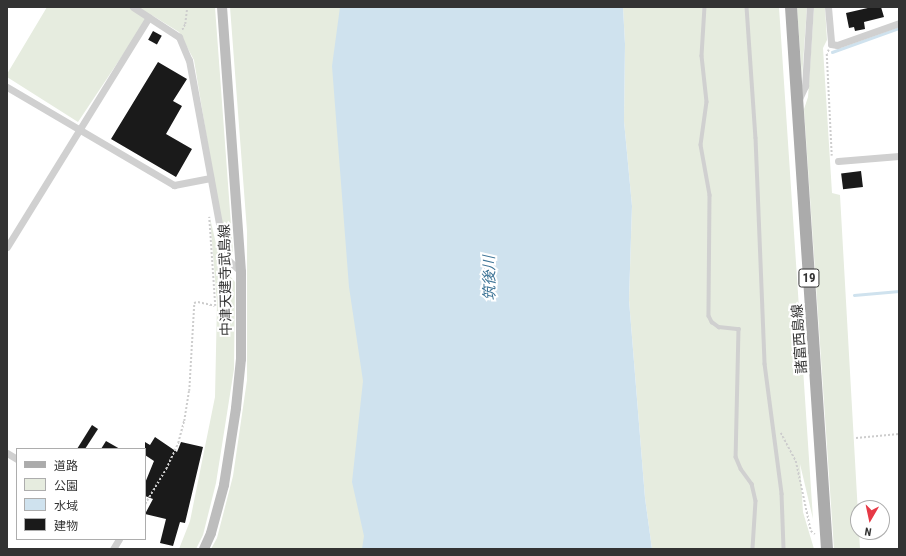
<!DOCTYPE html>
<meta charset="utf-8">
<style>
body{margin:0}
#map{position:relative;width:906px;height:556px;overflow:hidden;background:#fff;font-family:"Roboto Condensed","Noto Sans JP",sans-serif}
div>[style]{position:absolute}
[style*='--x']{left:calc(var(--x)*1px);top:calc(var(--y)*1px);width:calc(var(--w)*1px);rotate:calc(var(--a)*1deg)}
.green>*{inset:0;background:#e6ecdf}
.water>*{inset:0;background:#cfe2ee}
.stream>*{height:2.5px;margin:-1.25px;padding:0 1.25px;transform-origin:1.25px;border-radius:1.25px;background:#cfe2ee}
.building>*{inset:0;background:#1a1a1a;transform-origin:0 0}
.path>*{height:1.5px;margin-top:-0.75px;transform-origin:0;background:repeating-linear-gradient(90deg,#cdcdcd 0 2px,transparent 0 4px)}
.lane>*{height:3.5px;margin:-1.75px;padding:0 1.75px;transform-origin:1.75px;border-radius:1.75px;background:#d0d0d0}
.street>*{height:7px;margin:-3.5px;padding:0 3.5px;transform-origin:3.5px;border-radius:3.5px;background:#d0d0d0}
.secondary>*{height:10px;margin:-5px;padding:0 5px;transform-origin:5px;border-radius:5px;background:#bdbdbd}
.primary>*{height:12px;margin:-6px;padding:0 6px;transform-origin:6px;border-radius:6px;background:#ababab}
span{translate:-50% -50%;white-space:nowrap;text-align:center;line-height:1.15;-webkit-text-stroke:4px #fff;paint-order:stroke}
.shield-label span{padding:1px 3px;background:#fff;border:1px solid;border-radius:3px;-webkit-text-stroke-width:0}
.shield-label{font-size:13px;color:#333;font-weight:700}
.street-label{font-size:14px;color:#333}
.water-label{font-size:15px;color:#3f7597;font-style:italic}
.frame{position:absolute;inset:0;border:8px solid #333;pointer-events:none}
.legend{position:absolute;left:16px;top:448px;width:130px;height:92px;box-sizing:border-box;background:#fff;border:1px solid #adadad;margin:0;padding:5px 7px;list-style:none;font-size:12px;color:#333}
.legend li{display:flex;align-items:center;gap:8px;height:20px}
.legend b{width:20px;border:1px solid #adadad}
.north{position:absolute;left:850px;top:500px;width:40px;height:40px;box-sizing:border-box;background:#fff;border:1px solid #adadad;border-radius:50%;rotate:189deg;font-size:11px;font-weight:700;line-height:16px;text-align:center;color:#333}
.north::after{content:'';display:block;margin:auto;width:14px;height:18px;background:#e63946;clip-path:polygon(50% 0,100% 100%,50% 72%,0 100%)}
</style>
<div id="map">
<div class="green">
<div style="clip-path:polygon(47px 7px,215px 7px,233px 252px,225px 249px,194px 60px,179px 32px,150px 14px,78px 122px,7px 77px,7px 74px)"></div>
<div style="clip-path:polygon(230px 7px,351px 7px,388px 549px,211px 549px,217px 538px,233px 476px,247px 380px,247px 231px)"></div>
<div style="clip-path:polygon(623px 7px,779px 7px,813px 519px,800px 464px,803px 512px,814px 549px,652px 549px,645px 498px,629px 300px,632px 206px,624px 121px,625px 44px)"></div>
<div style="clip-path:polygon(797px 7px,807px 7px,802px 77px)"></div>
<div style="clip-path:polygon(814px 7px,825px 7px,827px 40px,823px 48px,832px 193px,840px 195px,860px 549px,834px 549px,804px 109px,808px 97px)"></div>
<div style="clip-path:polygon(210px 218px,221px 265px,235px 282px,234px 369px,216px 483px,203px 535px,196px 549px,179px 549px,190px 521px,215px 397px,217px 303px)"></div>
</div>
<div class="water">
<div style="clip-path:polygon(340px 7px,623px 7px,625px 44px,624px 121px,632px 206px,629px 300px,645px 498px,652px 549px,362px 549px,364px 536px,352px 482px,363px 381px,349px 287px,332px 66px)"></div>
</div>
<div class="stream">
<div style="--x:832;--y:52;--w:71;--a:-19.7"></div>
<div style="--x:854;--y:295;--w:45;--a:-5.1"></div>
</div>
<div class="building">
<div style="clip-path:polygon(872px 7px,881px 7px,884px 17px,864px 22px,865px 29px,855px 31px,854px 27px,849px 28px,846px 13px)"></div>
<div style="left:153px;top:31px;width:10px;height:10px;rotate:29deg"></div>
<div style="clip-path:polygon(158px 62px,187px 79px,173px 101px,182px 106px,166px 134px,192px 149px,176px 177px,111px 139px)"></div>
<div style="left:861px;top:171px;width:16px;height:20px;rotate:83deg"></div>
<div style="clip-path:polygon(92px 425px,98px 429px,85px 449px,77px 449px)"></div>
<div style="clip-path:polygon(155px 437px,177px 452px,181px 442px,203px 447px,185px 523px,180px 522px,173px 546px,160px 543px,166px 519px,145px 514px,153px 499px,145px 496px,145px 483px,154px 461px,145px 455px,145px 442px,150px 445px)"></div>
<div style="clip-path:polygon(106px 441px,120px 449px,101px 449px)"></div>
</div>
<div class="path">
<div style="--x:182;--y:30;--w:7;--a:-63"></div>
<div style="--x:185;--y:24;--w:17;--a:-83"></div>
<div style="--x:829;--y:50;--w:4;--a:117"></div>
<div style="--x:827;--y:54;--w:102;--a:87.2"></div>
<div style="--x:781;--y:433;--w:32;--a:62"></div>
<div style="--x:796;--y:461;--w:72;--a:77.9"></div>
<div style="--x:811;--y:531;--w:5;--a:37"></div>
<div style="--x:856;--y:438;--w:43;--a:-5.3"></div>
<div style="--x:145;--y:504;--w:41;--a:-59"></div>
<div style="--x:166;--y:469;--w:29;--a:-65"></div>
<div style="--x:178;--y:443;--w:23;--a:-75"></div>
<div style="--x:184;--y:421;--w:30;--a:-81"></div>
<div style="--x:189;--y:391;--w:88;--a:-86.7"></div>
<div style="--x:194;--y:303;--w:4;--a:-14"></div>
<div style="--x:198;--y:302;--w:17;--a:13"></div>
<div style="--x:215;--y:306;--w:89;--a:-93.9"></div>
</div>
<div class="lane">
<div style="--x:705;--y:7;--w:49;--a:93.5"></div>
<div style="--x:702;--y:56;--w:46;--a:83.8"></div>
<div style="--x:707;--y:102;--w:43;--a:97.9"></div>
<div style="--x:701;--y:145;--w:51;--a:79.8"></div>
<div style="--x:710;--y:195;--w:121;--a:90.5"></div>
<div style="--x:709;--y:316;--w:7;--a:63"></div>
<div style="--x:712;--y:322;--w:9;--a:36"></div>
<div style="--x:719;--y:327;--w:20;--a:6"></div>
<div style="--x:739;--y:329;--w:128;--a:91.3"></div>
<div style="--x:736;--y:457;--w:13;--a:67"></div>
<div style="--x:741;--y:469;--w:19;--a:54"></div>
<div style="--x:752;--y:484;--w:17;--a:77"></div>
<div style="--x:756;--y:501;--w:48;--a:93.6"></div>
<div style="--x:747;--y:7;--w:131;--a:86.1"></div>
<div style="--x:756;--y:138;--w:226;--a:87.7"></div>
<div style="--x:765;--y:364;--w:131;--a:82.5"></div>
<div style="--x:782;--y:494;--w:55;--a:87.9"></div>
</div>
<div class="street">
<div style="--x:133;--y:7;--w:55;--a:33.1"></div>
<div style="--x:179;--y:37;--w:25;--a:67"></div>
<div style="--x:189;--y:60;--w:200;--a:79.6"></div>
<div style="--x:225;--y:257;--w:22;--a:43"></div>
<div style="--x:828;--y:7;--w:37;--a:85"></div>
<div style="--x:831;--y:44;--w:6;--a:9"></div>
<div style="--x:837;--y:45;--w:66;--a:-19.5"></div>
<div style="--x:7;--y:87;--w:194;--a:30.4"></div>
<div style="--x:174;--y:185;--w:37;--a:-11"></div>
<div style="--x:798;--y:101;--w:17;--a:-65"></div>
<div style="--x:805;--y:86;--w:79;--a:-86.4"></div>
<div style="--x:838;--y:161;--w:61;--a:-4.7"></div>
<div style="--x:7;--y:247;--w:270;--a:-58.3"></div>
<div style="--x:7;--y:453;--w:12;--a:31"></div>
<div style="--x:113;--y:549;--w:12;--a:-59"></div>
</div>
<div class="secondary">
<div style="--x:204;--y:549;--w:17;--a:-66"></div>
<div style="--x:211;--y:533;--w:50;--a:-74.8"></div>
<div style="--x:224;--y:485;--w:78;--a:-81.1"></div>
<div style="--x:236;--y:408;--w:49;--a:-84.2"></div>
<div style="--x:241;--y:359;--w:87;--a:-90"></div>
<div style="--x:241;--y:272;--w:266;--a:-94.1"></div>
</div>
<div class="primary">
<div style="--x:791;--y:7;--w:543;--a:86.2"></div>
</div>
<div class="shield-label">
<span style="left:809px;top:278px">19</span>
</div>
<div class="street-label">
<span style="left:225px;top:280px;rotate:-91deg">中津天建寺武島線</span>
<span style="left:799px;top:339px;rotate:-94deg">諸富西島線</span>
</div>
<div class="water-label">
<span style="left:490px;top:278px;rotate:-91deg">筑後川</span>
</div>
<div class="frame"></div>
<ul class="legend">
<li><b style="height:5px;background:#ababab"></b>道路</li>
<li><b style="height:11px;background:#e6ecdf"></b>公園</li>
<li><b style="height:11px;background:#cfe2ee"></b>水域</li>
<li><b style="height:11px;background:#1a1a1a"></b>建物</li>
</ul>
<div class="north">N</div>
</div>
